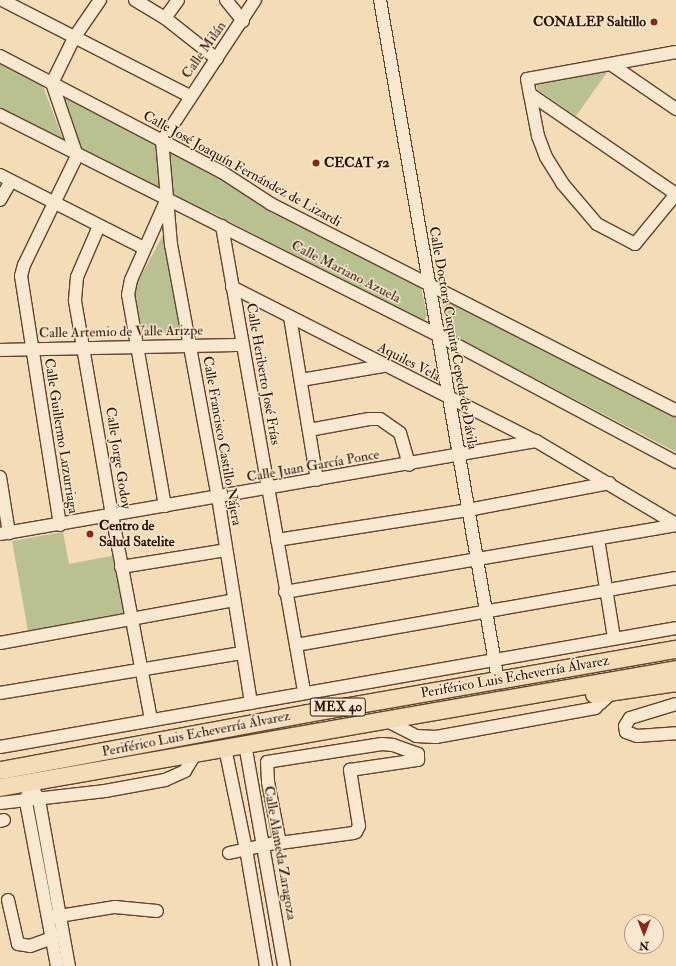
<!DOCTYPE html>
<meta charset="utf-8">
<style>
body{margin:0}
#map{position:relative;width:676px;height:966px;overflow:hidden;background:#f4dcb7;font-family:"IM FELL Double Pica",serif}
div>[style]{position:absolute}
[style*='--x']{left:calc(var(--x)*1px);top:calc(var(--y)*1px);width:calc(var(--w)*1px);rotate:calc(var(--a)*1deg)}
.green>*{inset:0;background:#b9c190}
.roads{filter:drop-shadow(1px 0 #60442e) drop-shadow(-1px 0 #60442e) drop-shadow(0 1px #60442e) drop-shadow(0 -1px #60442e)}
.minor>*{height:12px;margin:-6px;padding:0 6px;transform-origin:6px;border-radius:6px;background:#f8e8d0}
.highway>*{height:17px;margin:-8.5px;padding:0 8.5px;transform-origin:8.5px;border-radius:8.5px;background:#f4dcb7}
.dots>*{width:11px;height:11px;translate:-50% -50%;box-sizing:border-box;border:2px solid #f8e8d0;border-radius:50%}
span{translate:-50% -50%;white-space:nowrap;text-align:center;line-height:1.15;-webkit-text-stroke:3px #f8e8d0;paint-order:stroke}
.shield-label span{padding:1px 3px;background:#f8e8d0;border:1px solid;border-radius:3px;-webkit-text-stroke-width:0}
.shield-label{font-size:13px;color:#2f1200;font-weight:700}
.poi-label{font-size:14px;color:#2f1200;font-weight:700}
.right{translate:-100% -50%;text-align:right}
.left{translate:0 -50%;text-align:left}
.street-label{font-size:14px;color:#2f1200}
.north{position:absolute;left:624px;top:914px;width:40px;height:40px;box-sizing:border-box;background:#f8e8d0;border:1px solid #a8927d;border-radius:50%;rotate:180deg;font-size:11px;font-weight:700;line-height:16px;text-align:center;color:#2f1200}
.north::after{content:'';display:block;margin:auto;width:14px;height:18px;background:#8f2418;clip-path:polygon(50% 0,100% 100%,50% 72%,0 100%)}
</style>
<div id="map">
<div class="green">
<div style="clip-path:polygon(0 62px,42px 84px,63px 139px,0 108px)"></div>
<div style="clip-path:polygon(608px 71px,576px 116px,538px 90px,536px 84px)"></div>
<div style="clip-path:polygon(57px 91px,156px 144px,161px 191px,78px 149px)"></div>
<div style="clip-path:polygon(168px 151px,238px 185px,253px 200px,421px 287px,427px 315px,425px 320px,420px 320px,211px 212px,201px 213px,173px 198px)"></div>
<div style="clip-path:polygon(163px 235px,180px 332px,139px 334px,133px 291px)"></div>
<div style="clip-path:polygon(441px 297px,676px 417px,676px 452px,448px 333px)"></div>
<div style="clip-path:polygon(63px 532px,69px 564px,116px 555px,126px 613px,28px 631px,12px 541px)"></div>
</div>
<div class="roads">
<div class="minor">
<div style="--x:2;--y:0;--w:211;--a:27.1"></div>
<div style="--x:135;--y:0;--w:35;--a:31"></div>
<div style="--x:165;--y:18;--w:66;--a:38.3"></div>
<div style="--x:226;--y:0;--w:27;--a:51"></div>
<div style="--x:380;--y:0;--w:690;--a:80.16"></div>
<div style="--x:165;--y:18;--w:22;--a:-54"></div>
<div style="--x:676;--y:52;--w:151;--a:169.7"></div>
<div style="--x:527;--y:79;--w:58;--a:79.1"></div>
<div style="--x:538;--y:136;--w:22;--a:69"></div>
<div style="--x:546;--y:157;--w:31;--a:58"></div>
<div style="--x:562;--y:183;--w:54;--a:49.5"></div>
<div style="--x:597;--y:224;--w:43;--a:27.8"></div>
<div style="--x:635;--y:244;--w:65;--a:-50.6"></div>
<div style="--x:0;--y:56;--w:250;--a:27.6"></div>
<div style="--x:222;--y:172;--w:59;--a:33.1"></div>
<div style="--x:271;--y:204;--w:454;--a:27"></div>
<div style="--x:612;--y:65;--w:78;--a:34.5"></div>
<div style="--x:530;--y:94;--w:177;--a:34.4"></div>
<div style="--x:0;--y:115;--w:490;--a:26.7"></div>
<div style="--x:438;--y:335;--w:270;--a:28.1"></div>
<div style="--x:0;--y:175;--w:161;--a:26.9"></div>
<div style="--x:0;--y:200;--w:22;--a:-60"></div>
<div style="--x:99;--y:226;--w:56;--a:113.3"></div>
<div style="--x:77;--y:277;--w:24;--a:95"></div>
<div style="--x:75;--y:301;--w:217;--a:80.2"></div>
<div style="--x:112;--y:515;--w:209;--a:79.2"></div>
<div style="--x:222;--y:226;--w:474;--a:80"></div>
<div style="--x:232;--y:287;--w:341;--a:26.9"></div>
<div style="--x:536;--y:441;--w:163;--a:30.7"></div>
<div style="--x:290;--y:317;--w:165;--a:80.6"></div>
<div style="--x:0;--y:350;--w:242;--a:-1.2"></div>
<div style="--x:301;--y:380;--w:83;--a:-9.7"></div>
<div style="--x:309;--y:430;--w:61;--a:-10.4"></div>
<div style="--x:369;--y:419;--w:11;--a:0"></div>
<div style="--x:380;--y:419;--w:24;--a:35"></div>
<div style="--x:400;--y:433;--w:33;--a:74"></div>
<div style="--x:0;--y:477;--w:57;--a:80.9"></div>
<div style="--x:165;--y:506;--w:214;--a:-99.9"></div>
<div style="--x:128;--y:295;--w:15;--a:-79"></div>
<div style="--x:131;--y:280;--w:86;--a:-66.1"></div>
<div style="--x:60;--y:525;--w:252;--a:-98.9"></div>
<div style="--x:21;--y:276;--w:11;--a:-75"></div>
<div style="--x:24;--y:265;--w:121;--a:-64.1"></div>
<div style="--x:77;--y:156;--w:77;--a:-108.9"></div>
<div style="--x:52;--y:83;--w:50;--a:-63.9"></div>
<div style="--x:74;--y:38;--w:46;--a:-55.6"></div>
<div style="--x:0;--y:534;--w:544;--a:-9.84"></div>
<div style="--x:598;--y:539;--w:100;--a:80.8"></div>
<div style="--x:277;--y:540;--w:193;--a:-8.9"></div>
<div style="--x:468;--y:510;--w:144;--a:-10.8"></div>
<div style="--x:121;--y:567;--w:106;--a:-9.2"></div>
<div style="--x:285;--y:592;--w:397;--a:-9.7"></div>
<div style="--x:0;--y:643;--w:238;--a:-10.4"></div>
<div style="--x:296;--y:645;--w:386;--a:-10"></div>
<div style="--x:0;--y:693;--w:245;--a:-9.4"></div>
<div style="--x:251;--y:703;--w:208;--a:-99.1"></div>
<div style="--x:218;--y:498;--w:257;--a:-100.5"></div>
<div style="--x:171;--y:245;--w:104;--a:-94.9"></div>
<div style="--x:162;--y:141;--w:169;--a:-56.6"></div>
<div style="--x:676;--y:704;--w:48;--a:163.1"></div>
<div style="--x:630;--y:718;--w:9;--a:122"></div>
<div style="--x:625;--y:726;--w:6;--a:81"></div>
<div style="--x:626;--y:732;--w:12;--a:20"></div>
<div style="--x:637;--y:736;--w:39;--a:-4"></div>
<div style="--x:387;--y:721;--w:33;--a:27"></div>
<div style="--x:416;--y:736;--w:20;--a:3"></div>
<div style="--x:436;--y:737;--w:162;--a:-10.3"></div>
<div style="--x:595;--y:708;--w:25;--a:-42"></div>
<div style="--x:245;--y:744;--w:225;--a:80"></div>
<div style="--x:0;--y:747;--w:686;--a:-9.98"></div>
<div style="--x:225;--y:748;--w:103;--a:78.3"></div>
<div style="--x:246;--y:849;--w:119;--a:80.3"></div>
<div style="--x:30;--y:783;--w:19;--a:62"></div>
<div style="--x:39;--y:800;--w:169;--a:79.8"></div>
<div style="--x:27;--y:796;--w:6;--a:99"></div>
<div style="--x:26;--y:802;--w:167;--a:79.3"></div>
<div style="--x:0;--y:803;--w:106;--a:-6.5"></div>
<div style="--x:105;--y:791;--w:61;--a:-10.4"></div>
<div style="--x:165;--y:780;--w:22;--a:-24"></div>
<div style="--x:185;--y:771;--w:21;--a:-59"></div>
<div style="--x:0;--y:821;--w:4;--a:-14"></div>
<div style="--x:229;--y:853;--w:46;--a:-12.5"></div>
<div style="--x:274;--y:843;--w:6;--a:0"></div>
<div style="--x:280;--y:843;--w:74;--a:-7.8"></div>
<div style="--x:353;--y:833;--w:3;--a:-18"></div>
<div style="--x:356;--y:832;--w:7;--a:-63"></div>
<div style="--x:359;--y:826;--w:57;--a:-99.1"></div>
<div style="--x:350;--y:770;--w:69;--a:-8.4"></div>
<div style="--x:418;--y:760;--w:6;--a:-90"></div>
<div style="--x:418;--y:754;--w:27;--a:-160"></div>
<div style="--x:393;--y:745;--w:11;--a:-175"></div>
<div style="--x:382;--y:744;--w:116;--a:171.1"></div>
<div style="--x:267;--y:762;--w:20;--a:87"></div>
<div style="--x:268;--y:782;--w:62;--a:78.9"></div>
<div style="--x:8;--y:900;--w:45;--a:77.2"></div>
<div style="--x:18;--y:944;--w:12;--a:9"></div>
<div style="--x:30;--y:946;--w:30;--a:-20"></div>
<div style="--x:53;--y:917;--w:63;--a:-9.2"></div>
<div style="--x:115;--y:907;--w:42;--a:5.4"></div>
</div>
<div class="highway">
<div style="--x:594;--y:694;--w:83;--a:-8.3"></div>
<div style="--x:0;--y:770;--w:313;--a:-10.5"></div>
<div style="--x:308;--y:713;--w:374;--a:-9.9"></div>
<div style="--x:0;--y:787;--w:686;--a:-9.9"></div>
</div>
</div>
<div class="dots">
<div style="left:654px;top:22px;background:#8f2418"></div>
<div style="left:316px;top:163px;background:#8f2418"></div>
<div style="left:90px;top:534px;background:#8f2418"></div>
</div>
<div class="shield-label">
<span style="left:338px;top:707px">MEX 40</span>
</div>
<div class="poi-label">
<span class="right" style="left:646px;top:22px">CONALEP Saltillo</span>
<span class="left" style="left:324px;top:163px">CECAT 52</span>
<span class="left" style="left:99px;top:534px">Centro de<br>Salud Satelite</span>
</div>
<div class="street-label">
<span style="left:204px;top:50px;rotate:-55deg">Calle Milán</span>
<span style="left:242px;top:169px;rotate:29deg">Calle José Joaquín Fernández de Lizardi</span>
<span style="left:346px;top:272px;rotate:27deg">Calle Mariano Azuela</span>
<span style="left:121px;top:332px;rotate:-1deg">Calle Artemio de Valle Arizpe</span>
<span style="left:453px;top:338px;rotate:80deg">Calle Doctora Cuquita Cepeda de Dávila</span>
<span style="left:409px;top:362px;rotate:27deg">Aquiles Vela</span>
<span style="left:263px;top:374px;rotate:80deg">Calle Heriberto José Frías</span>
<span style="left:61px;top:436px;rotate:81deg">Calle Guillermo Luzurriaga</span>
<span style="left:222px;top:441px;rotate:80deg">Calle Francisco Castillo Nájera</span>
<span style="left:118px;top:458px;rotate:81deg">Calle Jorge Godoy</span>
<span style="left:313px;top:466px;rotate:-10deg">Calle Juan García Ponce</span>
<span style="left:515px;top:677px;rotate:-10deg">Periférico Luis Echeverría Álvarez</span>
<span style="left:196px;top:734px;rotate:-11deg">Periférico Luis Echeverría Álvarez</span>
<span style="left:280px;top:853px;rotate:80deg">Calle Alameda Zaragoza</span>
</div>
<div class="north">N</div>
</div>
